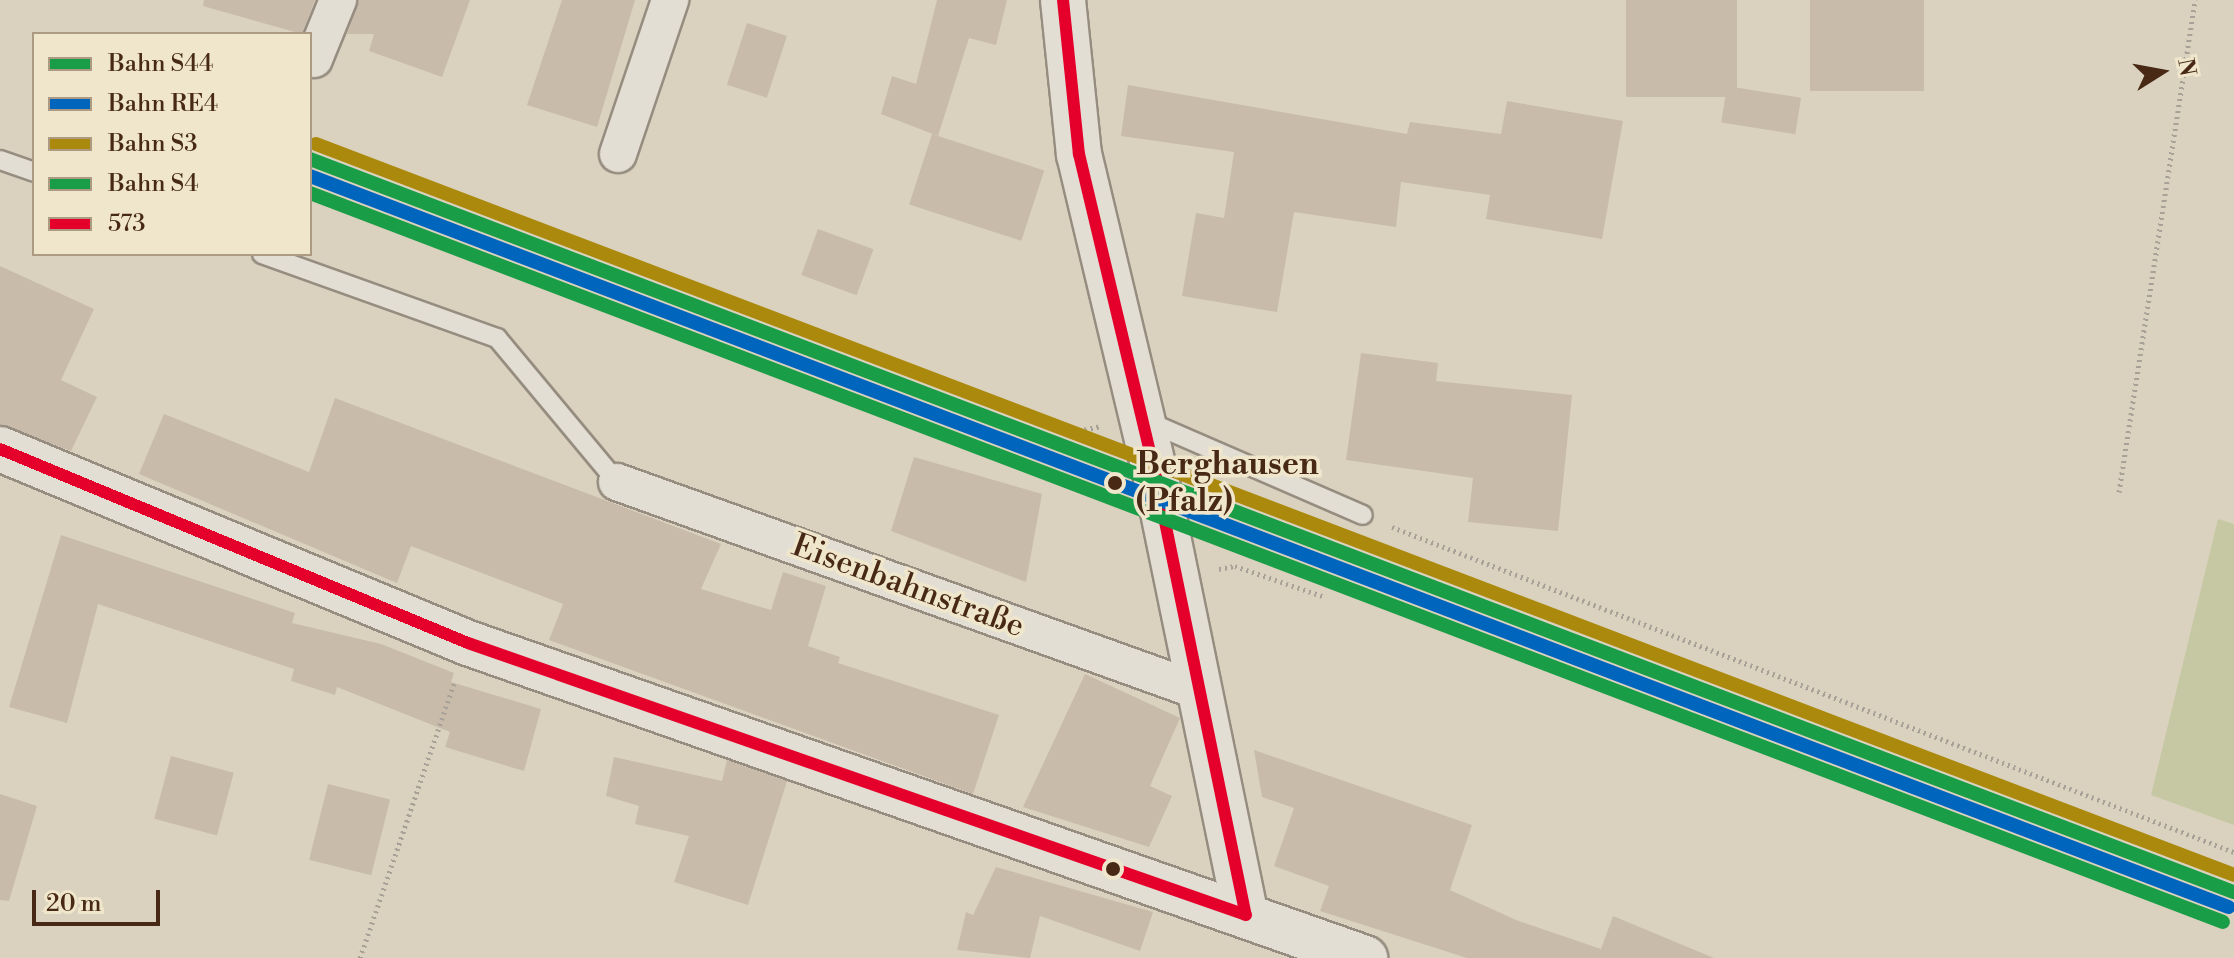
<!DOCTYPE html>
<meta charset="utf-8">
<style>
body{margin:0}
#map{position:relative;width:2234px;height:958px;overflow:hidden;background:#dad2be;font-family:"Libre Bodoni",serif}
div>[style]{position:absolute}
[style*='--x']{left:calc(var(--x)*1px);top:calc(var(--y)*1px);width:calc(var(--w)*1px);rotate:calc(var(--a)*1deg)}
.green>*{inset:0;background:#c5c8a2}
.building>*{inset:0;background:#c8bbaa;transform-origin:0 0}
.path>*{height:5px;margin-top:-2.5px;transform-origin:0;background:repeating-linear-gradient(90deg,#a8a197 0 2px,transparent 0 6px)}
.roads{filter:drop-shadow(2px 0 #968d80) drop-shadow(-2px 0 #968d80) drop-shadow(0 2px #968d80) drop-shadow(0 -2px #968d80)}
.lane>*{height:18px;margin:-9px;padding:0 9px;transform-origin:9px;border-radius:9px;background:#e2ded3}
.street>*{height:36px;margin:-18px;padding:0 18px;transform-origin:18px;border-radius:18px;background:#e2ded3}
.secondary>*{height:44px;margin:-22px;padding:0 22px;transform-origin:22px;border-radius:22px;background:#e2ded3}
.bus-1>*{height:12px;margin:-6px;padding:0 6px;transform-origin:6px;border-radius:6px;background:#e4002b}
.rail-1>*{height:14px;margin:-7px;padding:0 7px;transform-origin:7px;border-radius:7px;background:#1a9d47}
.rail-2>*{height:14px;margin:-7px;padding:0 7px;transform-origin:7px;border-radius:7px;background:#0065bd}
.rail-3>*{height:14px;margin:-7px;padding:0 7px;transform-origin:7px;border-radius:7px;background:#ab890c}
.rail-4>*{height:14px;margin:-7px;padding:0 7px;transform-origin:7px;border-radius:7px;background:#1a9d47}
.dots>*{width:22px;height:22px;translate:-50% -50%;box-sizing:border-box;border:4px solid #efe6cc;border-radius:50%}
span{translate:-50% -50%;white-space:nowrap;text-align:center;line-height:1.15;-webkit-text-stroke:7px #efe6cc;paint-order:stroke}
.stop-label{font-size:32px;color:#472915;font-weight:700}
.left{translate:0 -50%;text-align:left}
.street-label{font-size:32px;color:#472915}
.legend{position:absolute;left:32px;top:32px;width:280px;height:224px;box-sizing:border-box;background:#efe6cc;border:2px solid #ac9a83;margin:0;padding:10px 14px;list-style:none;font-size:24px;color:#472915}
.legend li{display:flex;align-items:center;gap:16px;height:40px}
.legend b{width:40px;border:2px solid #ac9a83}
.north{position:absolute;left:2122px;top:32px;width:80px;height:80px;-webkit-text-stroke:6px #efe6cc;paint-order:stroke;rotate:79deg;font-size:22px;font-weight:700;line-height:32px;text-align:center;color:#472915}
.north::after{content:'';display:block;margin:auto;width:28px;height:36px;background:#472915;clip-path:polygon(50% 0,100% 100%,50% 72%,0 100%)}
.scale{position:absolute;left:32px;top:890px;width:128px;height:36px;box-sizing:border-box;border:4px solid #472915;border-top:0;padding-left:10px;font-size:24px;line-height:28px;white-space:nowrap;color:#472915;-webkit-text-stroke:6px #efe6cc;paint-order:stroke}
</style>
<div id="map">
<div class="green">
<div style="clip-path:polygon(2218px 519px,2234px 524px,2234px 825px,2151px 795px)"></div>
</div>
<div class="building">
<div style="clip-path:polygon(204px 0,315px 0,302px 34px,203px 6px)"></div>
<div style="clip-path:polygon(359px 0,470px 0,442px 77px,369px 51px,374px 34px,347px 34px)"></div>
<div style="clip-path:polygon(562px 0,635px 0,597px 127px,527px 105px)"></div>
<div style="clip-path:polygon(937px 0,1007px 0,996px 45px,969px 38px,938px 136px,881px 114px,892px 76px,916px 84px)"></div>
<div style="left:1626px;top:0;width:111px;height:97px"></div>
<div style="left:1810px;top:0;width:114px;height:91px"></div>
<div style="left:747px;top:23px;width:42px;height:65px;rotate:18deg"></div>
<div style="clip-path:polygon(1128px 85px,1407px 134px,1410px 122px,1501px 134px,1507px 101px,1623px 121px,1602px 239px,1486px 219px,1490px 195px,1401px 182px,1396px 227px,1294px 212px,1277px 312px,1182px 296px,1196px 213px,1224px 218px,1234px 152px,1121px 136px)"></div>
<div style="left:1727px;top:86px;width:75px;height:37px;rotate:9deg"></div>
<div style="left:932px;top:134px;width:118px;height:74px;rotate:18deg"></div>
<div style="left:818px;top:229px;width:59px;height:49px;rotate:20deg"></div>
<div style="clip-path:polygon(0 266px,94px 309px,61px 380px,97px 397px,71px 451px,0 425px)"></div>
<div style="clip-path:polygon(1361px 353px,1438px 363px,1436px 381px,1572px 395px,1558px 531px,1468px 522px,1473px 478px,1346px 460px)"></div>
<div style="clip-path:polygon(335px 398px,721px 544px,701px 589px,771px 610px,783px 572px,826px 586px,808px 646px,840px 657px,838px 663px,999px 715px,973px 794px,549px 640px,563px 604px,411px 546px,397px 583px,139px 474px,164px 414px,309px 472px)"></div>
<div style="clip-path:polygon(914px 457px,1042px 494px,1026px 582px,891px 531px)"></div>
<div style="clip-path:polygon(61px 535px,295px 613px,292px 623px,381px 644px,454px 673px,451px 682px,541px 709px,524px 771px,445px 747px,450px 732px,337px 687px,335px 695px,291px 681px,294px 669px,98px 604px,67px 723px,9px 707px)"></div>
<div style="clip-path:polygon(1085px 674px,1180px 718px,1150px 786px,1172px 796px,1149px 847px,1023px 807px)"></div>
<div style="clip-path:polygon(1254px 750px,1472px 825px,1450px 890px,1516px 920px,1601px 949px,1613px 916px,1714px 958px,1467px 958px,1320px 911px,1329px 886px,1274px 866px,1294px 808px,1262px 797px)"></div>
<div style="left:171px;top:756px;width:65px;height:65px;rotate:15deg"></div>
<div style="clip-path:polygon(614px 757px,722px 781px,727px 760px,787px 781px,748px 905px,674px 882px,689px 836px,635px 824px,639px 806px,606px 796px)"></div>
<div style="left:328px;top:784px;width:64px;height:78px;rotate:14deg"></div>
<div style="clip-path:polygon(0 794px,37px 806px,9px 901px,0 900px)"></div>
<div style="clip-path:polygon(996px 867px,1153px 912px,1140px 951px,1040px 916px,1030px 958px,957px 950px,966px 912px,973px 915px)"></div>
</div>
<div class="path">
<div style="--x:989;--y:401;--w:90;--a:20.3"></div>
<div style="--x:1073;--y:432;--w:29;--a:-12"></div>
<div style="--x:2119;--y:492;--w:498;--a:-81.2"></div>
<div style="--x:1392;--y:527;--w:903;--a:21.11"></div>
<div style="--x:1219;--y:569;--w:16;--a:-11"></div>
<div style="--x:1235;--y:566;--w:95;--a:19"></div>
<div style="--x:360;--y:958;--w:291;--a:-71.1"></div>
</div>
<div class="roads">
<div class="lane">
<div style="--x:0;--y:160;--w:36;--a:19"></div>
<div style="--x:262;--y:254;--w:250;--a:19.7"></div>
<div style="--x:497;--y:338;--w:187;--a:50.2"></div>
<div style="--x:1149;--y:422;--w:233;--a:23.5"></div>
</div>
<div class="street">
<div style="--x:314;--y:59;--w:64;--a:-67.9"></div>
<div style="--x:618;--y:154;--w:163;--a:-71.3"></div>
<div style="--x:617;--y:482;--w:618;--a:19.75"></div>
</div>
<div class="secondary">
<div style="--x:1063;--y:0;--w:155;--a:84.1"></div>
<div style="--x:1079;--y:154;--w:333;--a:76.6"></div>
<div style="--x:1156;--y:478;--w:446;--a:78.4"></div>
<div style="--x:0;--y:449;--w:507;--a:22.52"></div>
<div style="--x:468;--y:643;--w:951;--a:19.35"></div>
</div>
</div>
<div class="bus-1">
<div style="--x:1063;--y:0;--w:155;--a:84.1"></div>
<div style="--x:1079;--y:154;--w:333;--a:76.6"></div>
<div style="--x:1156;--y:478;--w:446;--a:78.4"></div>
<div style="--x:0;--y:449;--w:507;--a:22.52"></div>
<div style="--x:468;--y:643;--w:824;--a:19.27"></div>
</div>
<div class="rail-1">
<div style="--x:310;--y:159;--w:2059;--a:20.86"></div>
</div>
<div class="rail-2">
<div style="--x:310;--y:176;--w:2053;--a:20.86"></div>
</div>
<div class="rail-3">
<div style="--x:316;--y:144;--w:2053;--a:20.86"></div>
</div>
<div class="rail-4">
<div style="--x:310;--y:193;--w:2047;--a:20.86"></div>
</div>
<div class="dots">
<div style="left:1115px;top:483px;background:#472915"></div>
<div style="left:1113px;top:869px;background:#472915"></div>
</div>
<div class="stop-label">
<span class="left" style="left:1136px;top:483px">Berghausen<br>(Pfalz)</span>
</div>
<div class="street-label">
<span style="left:908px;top:586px;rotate:20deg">Eisenbahnstraße</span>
</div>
<ul class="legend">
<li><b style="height:10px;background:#1a9d47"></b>Bahn S44</li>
<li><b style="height:10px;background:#0065bd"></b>Bahn RE4</li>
<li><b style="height:10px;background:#ab890c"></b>Bahn S3</li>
<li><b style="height:10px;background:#1a9d47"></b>Bahn S4</li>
<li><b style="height:10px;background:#e4002b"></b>573</li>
</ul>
<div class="north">N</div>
<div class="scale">20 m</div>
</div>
